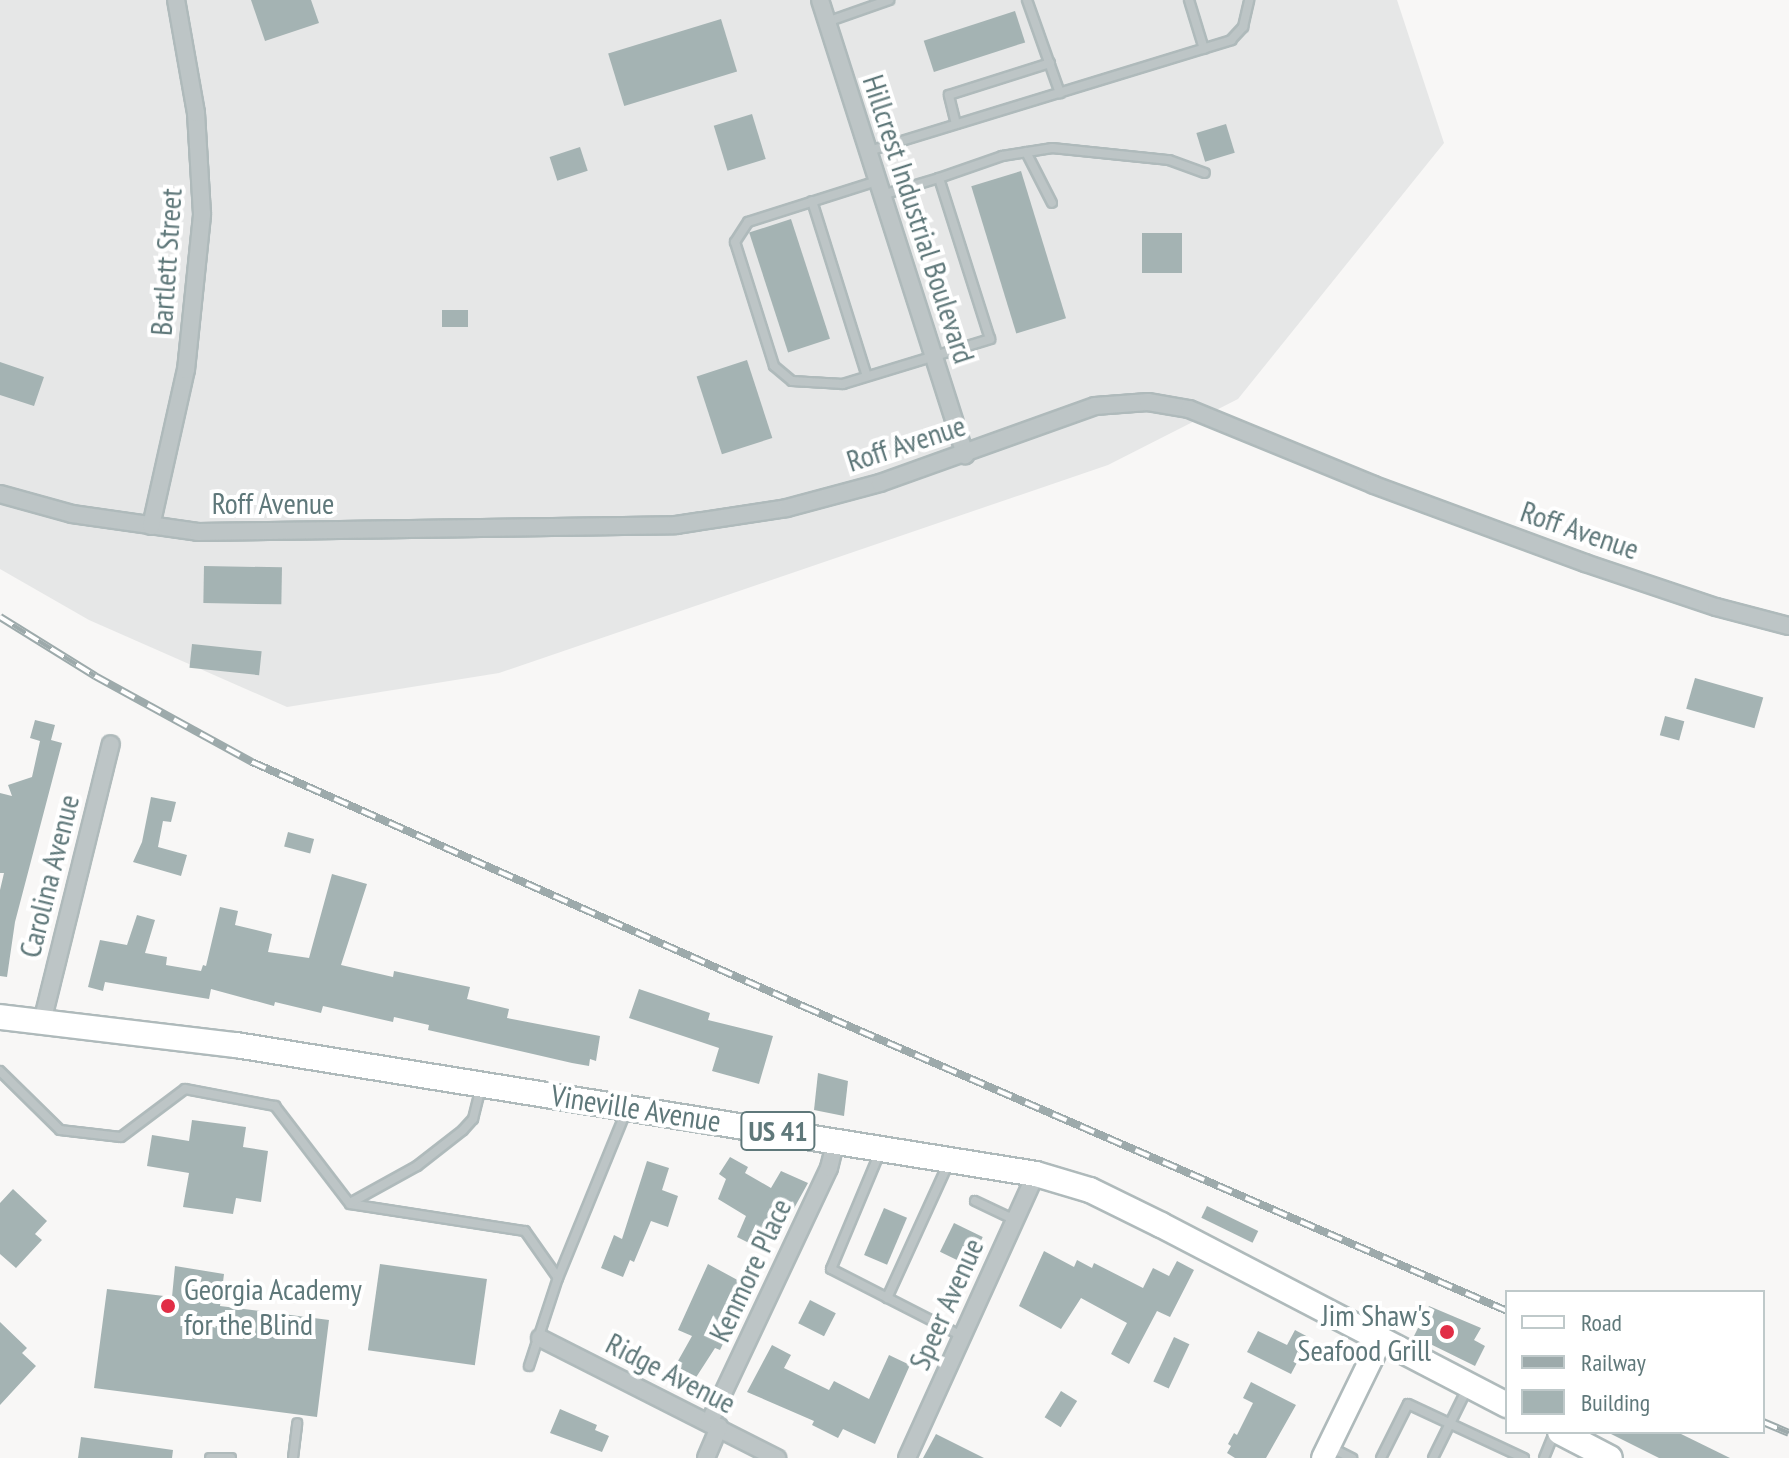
<!DOCTYPE html>
<style>
body{margin:0}
#map{position:relative;width:1789px;height:1458px;overflow:hidden;background:#f8f7f6;font-family:"PT Sans Narrow",sans-serif}
div>[style]{position:absolute}
[style*='--x']{left:calc(var(--x)*1px);top:calc(var(--y)*1px);width:calc(var(--w)*1px);rotate:calc(var(--a)*1deg)}
.built>*{inset:0;background:#e6e7e7}
.building>*{inset:0;background:#a4b3b3;transform-origin:0 0}
.roads{filter:drop-shadow(2px 0 #afbabb) drop-shadow(-2px 0 #afbabb) drop-shadow(0 2px #afbabb) drop-shadow(0 -2px #afbabb)}
.lane>*{height:8px;margin:-4px;padding:0 4px;transform-origin:4px;border-radius:4px;background:#bdc5c6}
.street>*{height:16px;margin:-8px;padding:0 8px;transform-origin:8px;border-radius:8px;background:#bdc5c6}
.secondary>*{height:22px;margin:-11px;padding:0 11px;transform-origin:11px;border-radius:11px;background:#fff}
.primary>*{height:24px;margin:-12px;padding:0 12px;transform-origin:12px;border-radius:12px;background:#fff}
.rail>*{height:8px;margin-top:-4px;transform-origin:0;background:repeating-linear-gradient(90deg,#fff 0 15px,#9daaab 0 30px);box-sizing:border-box;border-block:2px solid #9daaab}
.dots>*{width:22px;height:22px;translate:-50% -50%;box-sizing:border-box;border:4px solid #fff;border-radius:50%}
span{translate:-50% -50%;white-space:nowrap;text-align:center;line-height:1.15;-webkit-text-stroke:8px #fff;paint-order:stroke}
.shield-label span{padding:2px 6px;background:#fff;border:2px solid;border-radius:6px;-webkit-text-stroke-width:0}
.shield-label{font-size:28px;color:#5f787a;font-weight:700}
.street-label{font-size:30px;color:#5f787a}
.poi-label{font-size:30px;color:#5f787a}
.left{translate:0 -50%;text-align:left}
.right{translate:-100% -50%;text-align:right}
.legend{position:absolute;left:1505px;top:1290px;width:260px;height:144px;box-sizing:border-box;background:#fff;border:2px solid #bfc9ca;margin:0;padding:10px 14px;list-style:none;font-size:24px;color:#5f787a}
.legend li{display:flex;align-items:center;gap:16px;height:40px}
.legend b{width:40px;border:2px solid #bfc9ca}
</style>
<div id="map">
<div class="built">
<div style="clip-path:polygon(0 0,1397px 0,1444px 143px,1238px 399px,1108px 465px,499px 673px,287px 707px,89px 620px,0 569px)"></div>
</div>
<div class="building">
<div style="clip-path:polygon(251px 0,311px 0,319px 23px,265px 41px)"></div>
<div style="left:1015px;top:11px;width:33px;height:96px;rotate:72deg"></div>
<div style="left:721px;top:19px;width:55px;height:118px;rotate:73deg"></div>
<div style="left:752px;top:114px;width:47px;height:40px;rotate:73deg"></div>
<div style="left:1226px;top:124px;width:30px;height:31px;rotate:73deg"></div>
<div style="left:580px;top:147px;width:25px;height:32px;rotate:72deg"></div>
<div style="left:1021px;top:171px;width:154px;height:52px;rotate:73deg"></div>
<div style="left:791px;top:219px;width:126px;height:44px;rotate:72deg"></div>
<div style="left:1142px;top:233px;width:40px;height:40px"></div>
<div style="left:442px;top:310px;width:26px;height:17px"></div>
<div style="left:747px;top:360px;width:82px;height:53px;rotate:72deg"></div>
<div style="clip-path:polygon(0 362px,44px 377px,34px 406px,0 395px)"></div>
<div style="left:204px;top:566px;width:78px;height:37px;rotate:1deg"></div>
<div style="left:192px;top:644px;width:70px;height:24px;rotate:6deg"></div>
<div style="left:1695px;top:678px;width:71px;height:32px;rotate:16deg"></div>
<div style="left:1665px;top:716px;width:20px;height:20px;rotate:15deg"></div>
<div style="clip-path:polygon(35px 720px,55px 725px,51px 740px,62px 743px,15px 922px,7px 977px,0 976px,0 890px,4px 873px,0 873px,0 793px,12px 796px,8px 785px,32px 777px,40px 741px,30px 738px)"></div>
<div style="clip-path:polygon(151px 797px,176px 802px,171px 822px,163px 821px,158px 847px,187px 855px,181px 876px,133px 862px,142px 842px)"></div>
<div style="left:288px;top:832px;width:27px;height:15px;rotate:15deg"></div>
<div style="clip-path:polygon(332px 874px,367px 884px,341px 965px,393px 977px,394px 971px,470px 987px,467px 999px,509px 1009px,507px 1018px,600px 1036px,596px 1061px,590px 1059px,589px 1066px,572px 1063px,428px 1030px,429px 1025px,394px 1017px,393px 1022px,323px 1006px,321px 1013px,275px 1002px,274px 1006px,211px 989px,209px 999px,105px 982px,103px 991px,88px 987px,100px 940px,127px 945px,137px 915px,155px 920px,145px 953px,167px 957px,166px 965px,201px 971px,203px 965px,206px 966px,220px 907px,238px 911px,235px 925px,272px 934px,268px 952px,309px 958px)"></div>
<div style="clip-path:polygon(639px 989px,710px 1013px,708px 1020px,773px 1036px,759px 1084px,712px 1071px,719px 1048px,629px 1018px)"></div>
<div style="clip-path:polygon(818px 1073px,848px 1081px,844px 1116px,814px 1110px)"></div>
<div style="clip-path:polygon(192px 1120px,246px 1127px,243px 1147px,268px 1151px,261px 1202px,236px 1198px,233px 1214px,183px 1207px,189px 1173px,147px 1166px,152px 1135px,189px 1141px)"></div>
<div style="clip-path:polygon(730px 1157px,748px 1167px,745px 1173px,771px 1188px,781px 1171px,808px 1183px,792px 1212px,787px 1210px,781px 1220px,770px 1214px,755px 1246px,737px 1237px,746px 1216px,718px 1199px,726px 1179px,719px 1174px)"></div>
<div style="clip-path:polygon(647px 1161px,669px 1168px,662px 1190px,678px 1196px,668px 1227px,651px 1221px,634px 1262px,630px 1260px,623px 1277px,601px 1268px,614px 1235px,622px 1239px)"></div>
<div style="clip-path:polygon(13px 1189px,47px 1221px,35px 1234px,42px 1240px,16px 1268px,0 1254px,0 1203px)"></div>
<div style="left:1207px;top:1206px;width:57px;height:13px;rotate:26deg"></div>
<div style="left:884px;top:1208px;width:25px;height:51px;rotate:23deg"></div>
<div style="left:954px;top:1223px;width:32px;height:32px;rotate:26deg"></div>
<div style="clip-path:polygon(1044px 1251px,1074px 1267px,1077px 1260px,1092px 1268px,1094px 1263px,1143px 1288px,1153px 1268px,1169px 1276px,1177px 1261px,1194px 1270px,1170px 1317px,1157px 1311px,1129px 1364px,1111px 1354px,1127px 1323px,1081px 1298px,1061px 1329px,1019px 1306px)"></div>
<div style="left:380px;top:1264px;width:108px;height:87px;rotate:8deg"></div>
<div style="clip-path:polygon(708px 1264px,743px 1283px,723px 1320px,732px 1325px,720px 1350px,715px 1348px,695px 1379px,674px 1368px,692px 1336px,678px 1330px)"></div>
<div style="clip-path:polygon(175px 1266px,224px 1274px,220px 1306px,329px 1320px,317px 1417px,94px 1388px,107px 1289px,172px 1297px)"></div>
<div style="left:810px;top:1300px;width:29px;height:26px;rotate:27deg"></div>
<div style="clip-path:polygon(1429px 1306px,1481px 1328px,1474px 1340px,1485px 1346px,1475px 1366px,1414px 1336px)"></div>
<div style="clip-path:polygon(0 1322px,27px 1348px,22px 1353px,36px 1366px,0 1405px)"></div>
<div style="clip-path:polygon(1295px 1330px,1310px 1338px,1291px 1374px,1247px 1352px,1258px 1331px,1287px 1345px)"></div>
<div style="left:1174px;top:1337px;width:17px;height:49px;rotate:25deg"></div>
<div style="clip-path:polygon(772px 1345px,791px 1355px,784px 1368px,829px 1390px,834px 1381px,869px 1399px,889px 1355px,910px 1365px,875px 1444px,843px 1429px,838px 1438px,812px 1425px,814px 1421px,747px 1392px)"></div>
<div style="clip-path:polygon(1251px 1382px,1296px 1405px,1266px 1458px,1235px 1458px,1227px 1453px,1231px 1446px,1228px 1444px,1234px 1433px,1237px 1435px,1253px 1403px,1243px 1398px)"></div>
<div style="left:1061px;top:1391px;width:19px;height:31px;rotate:32deg"></div>
<div style="clip-path:polygon(560px 1409px,597px 1425px,595px 1430px,609px 1436px,602px 1452px,550px 1433px)"></div>
<div style="clip-path:polygon(1607px 1432px,1677px 1432px,1730px 1458px,1659px 1458px)"></div>
<div style="clip-path:polygon(936px 1434px,984px 1458px,923px 1458px)"></div>
<div style="clip-path:polygon(81px 1437px,173px 1450px,172px 1458px,78px 1458px)"></div>
</div>
<div class="roads">
<div class="lane">
<div style="--x:1027;--y:0;--w:99;--a:70.5"></div>
<div style="--x:1189;--y:0;--w:51;--a:73"></div>
<div style="--x:827;--y:22;--w:66;--a:-19.5"></div>
<div style="--x:956;--y:124;--w:30;--a:-104"></div>
<div style="--x:949;--y:95;--w:106;--a:-17.6"></div>
<div style="--x:869;--y:151;--w:379;--a:-17"></div>
<div style="--x:1231;--y:40;--w:18;--a:-47"></div>
<div style="--x:1243;--y:27;--w:28;--a:-77"></div>
<div style="--x:1026;--y:152;--w:57;--a:63"></div>
<div style="--x:939;--y:178;--w:67;--a:-19.2"></div>
<div style="--x:1002;--y:156;--w:51;--a:-9.1"></div>
<div style="--x:1052;--y:148;--w:118;--a:5.9"></div>
<div style="--x:1169;--y:160;--w:38;--a:20"></div>
<div style="--x:877;--y:181;--w:135;--a:162.4"></div>
<div style="--x:748;--y:222;--w:24;--a:123"></div>
<div style="--x:735;--y:242;--w:130;--a:72.5"></div>
<div style="--x:774;--y:366;--w:23;--a:40"></div>
<div style="--x:792;--y:381;--w:51;--a:3.4"></div>
<div style="--x:843;--y:384;--w:154;--a:-17"></div>
<div style="--x:990;--y:339;--w:169;--a:-107.6"></div>
<div style="--x:939;--y:178;--w:59;--a:163.4"></div>
<div style="--x:812;--y:201;--w:183;--a:72.6"></div>
<div style="--x:0;--y:1071;--w:84;--a:44.5"></div>
<div style="--x:60;--y:1130;--w:61;--a:6.5"></div>
<div style="--x:121;--y:1137;--w:80;--a:-36.9"></div>
<div style="--x:185;--y:1089;--w:92;--a:10.7"></div>
<div style="--x:275;--y:1106;--w:123;--a:52.6"></div>
<div style="--x:350;--y:1204;--w:177;--a:8.8"></div>
<div style="--x:525;--y:1231;--w:57;--a:54.9"></div>
<div style="--x:880;--y:1152;--w:127;--a:112.7"></div>
<div style="--x:831;--y:1269;--w:147;--a:27.1"></div>
<div style="--x:975;--y:1201;--w:44;--a:25.4"></div>
<div style="--x:350;--y:1203;--w:77;--a:-28.9"></div>
<div style="--x:417;--y:1166;--w:58;--a:-38"></div>
<div style="--x:463;--y:1130;--w:15;--a:-48"></div>
<div style="--x:473;--y:1119;--w:32;--a:-76"></div>
<div style="--x:887;--y:1298;--w:147;--a:-65.5"></div>
<div style="--x:529;--y:1366;--w:93;--a:-71.8"></div>
<div style="--x:558;--y:1278;--w:180;--a:-67.8"></div>
<div style="--x:1330;--y:1447;--w:25;--a:27"></div>
<div style="--x:210;--y:1458;--w:21;--a:0"></div>
<div style="--x:293;--y:1458;--w:35;--a:-83"></div>
<div style="--x:1381;--y:1458;--w:60;--a:-63.4"></div>
<div style="--x:1408;--y:1404;--w:128;--a:25"></div>
<div style="--x:1433;--y:1458;--w:79;--a:-63.8"></div>
<div style="--x:1544;--y:1458;--w:27;--a:-68"></div>
</div>
<div class="street">
<div style="--x:820;--y:0;--w:478;--a:72.3"></div>
<div style="--x:0;--y:494;--w:75;--a:15.5"></div>
<div style="--x:72;--y:514;--w:127;--a:8.1"></div>
<div style="--x:198;--y:532;--w:478;--a:-0.8"></div>
<div style="--x:676;--y:525;--w:112;--a:-8.7"></div>
<div style="--x:787;--y:508;--w:96;--a:-15"></div>
<div style="--x:880;--y:483;--w:228;--a:-19.7"></div>
<div style="--x:1095;--y:406;--w:53;--a:-4.3"></div>
<div style="--x:1148;--y:402;--w:42;--a:9.7"></div>
<div style="--x:1189;--y:409;--w:200;--a:22.3"></div>
<div style="--x:1374;--y:485;--w:225;--a:20.3"></div>
<div style="--x:1585;--y:563;--w:138;--a:18.6"></div>
<div style="--x:1716;--y:607;--w:75;--a:14.6"></div>
<div style="--x:151;--y:526;--w:160;--a:-77.4"></div>
<div style="--x:186;--y:370;--w:157;--a:-84.1"></div>
<div style="--x:202;--y:214;--w:101;--a:-93.4"></div>
<div style="--x:196;--y:113;--w:115;--a:-100"></div>
<div style="--x:42;--y:1022;--w:286;--a:-76.1"></div>
<div style="--x:540;--y:1338;--w:266;--a:26.9"></div>
<div style="--x:709;--y:1423;--w:282;--a:-64.8"></div>
<div style="--x:829;--y:1168;--w:29;--a:-76"></div>
<div style="--x:706;--y:1458;--w:34;--a:-67"></div>
<div style="--x:907;--y:1458;--w:312;--a:-65.6"></div>
</div>
<div class="secondary">
<div style="--x:1323;--y:1458;--w:132;--a:-64"></div>
</div>
<div class="primary">
<div style="--x:0;--y:1017;--w:238;--a:6.8"></div>
<div style="--x:236;--y:1045;--w:810;--a:9.16"></div>
<div style="--x:1036;--y:1174;--w:56;--a:16.5"></div>
<div style="--x:1090;--y:1190;--w:79;--a:26.2"></div>
<div style="--x:1161;--y:1225;--w:390;--a:27.5"></div>
<div style="--x:1560;--y:1432;--w:56;--a:27.5"></div>
</div>
</div>
<div class="rail">
<div style="--x:0;--y:617;--w:112;--a:31.8"></div>
<div style="--x:95;--y:676;--w:179;--a:28.7"></div>
<div style="--x:252;--y:762;--w:605;--a:23.9"></div>
<div style="--x:805;--y:1007;--w:765;--a:23.41"></div>
<div style="--x:1763;--y:1422;--w:28;--a:23"></div>
</div>
<div class="dots">
<div style="left:168px;top:1306px;background:#e12e46"></div>
<div style="left:1447px;top:1332px;background:#e12e46"></div>
</div>
<div class="shield-label">
<span style="left:778px;top:1131px">US 41</span>
</div>
<div class="street-label">
<span style="left:919px;top:219px;rotate:72deg">Hillcrest Industrial Boulevard</span>
<span style="left:166px;top:262px;rotate:-86deg">Bartlett Street</span>
<span style="left:906px;top:443px;rotate:-18deg">Roff Avenue</span>
<span style="left:273px;top:503px">Roff Avenue</span>
<span style="left:1580px;top:530px;rotate:19deg">Roff Avenue</span>
<span style="left:49px;top:876px;rotate:-76deg">Carolina Avenue</span>
<span style="left:636px;top:1108px;rotate:9deg">Vineville Avenue</span>
<span style="left:750px;top:1270px;rotate:-65deg">Kenmore Place</span>
<span style="left:946px;top:1304px;rotate:-66deg">Speer Avenue</span>
<span style="left:671px;top:1373px;rotate:27deg">Ridge Avenue</span>
</div>
<div class="poi-label">
<span class="left" style="left:184px;top:1306px">Georgia Academy<br>for the Blind</span>
<span class="right" style="left:1431px;top:1332px">Jim Shaw's<br>Seafood Grill</span>
</div>
<ul class="legend">
<li><b style="height:10px;background:#fff"></b>Road</li>
<li><b style="height:10px;background:#9daaab"></b>Railway</li>
<li><b style="height:22px;background:#a4b3b3"></b>Building</li>
</ul>
</div>
